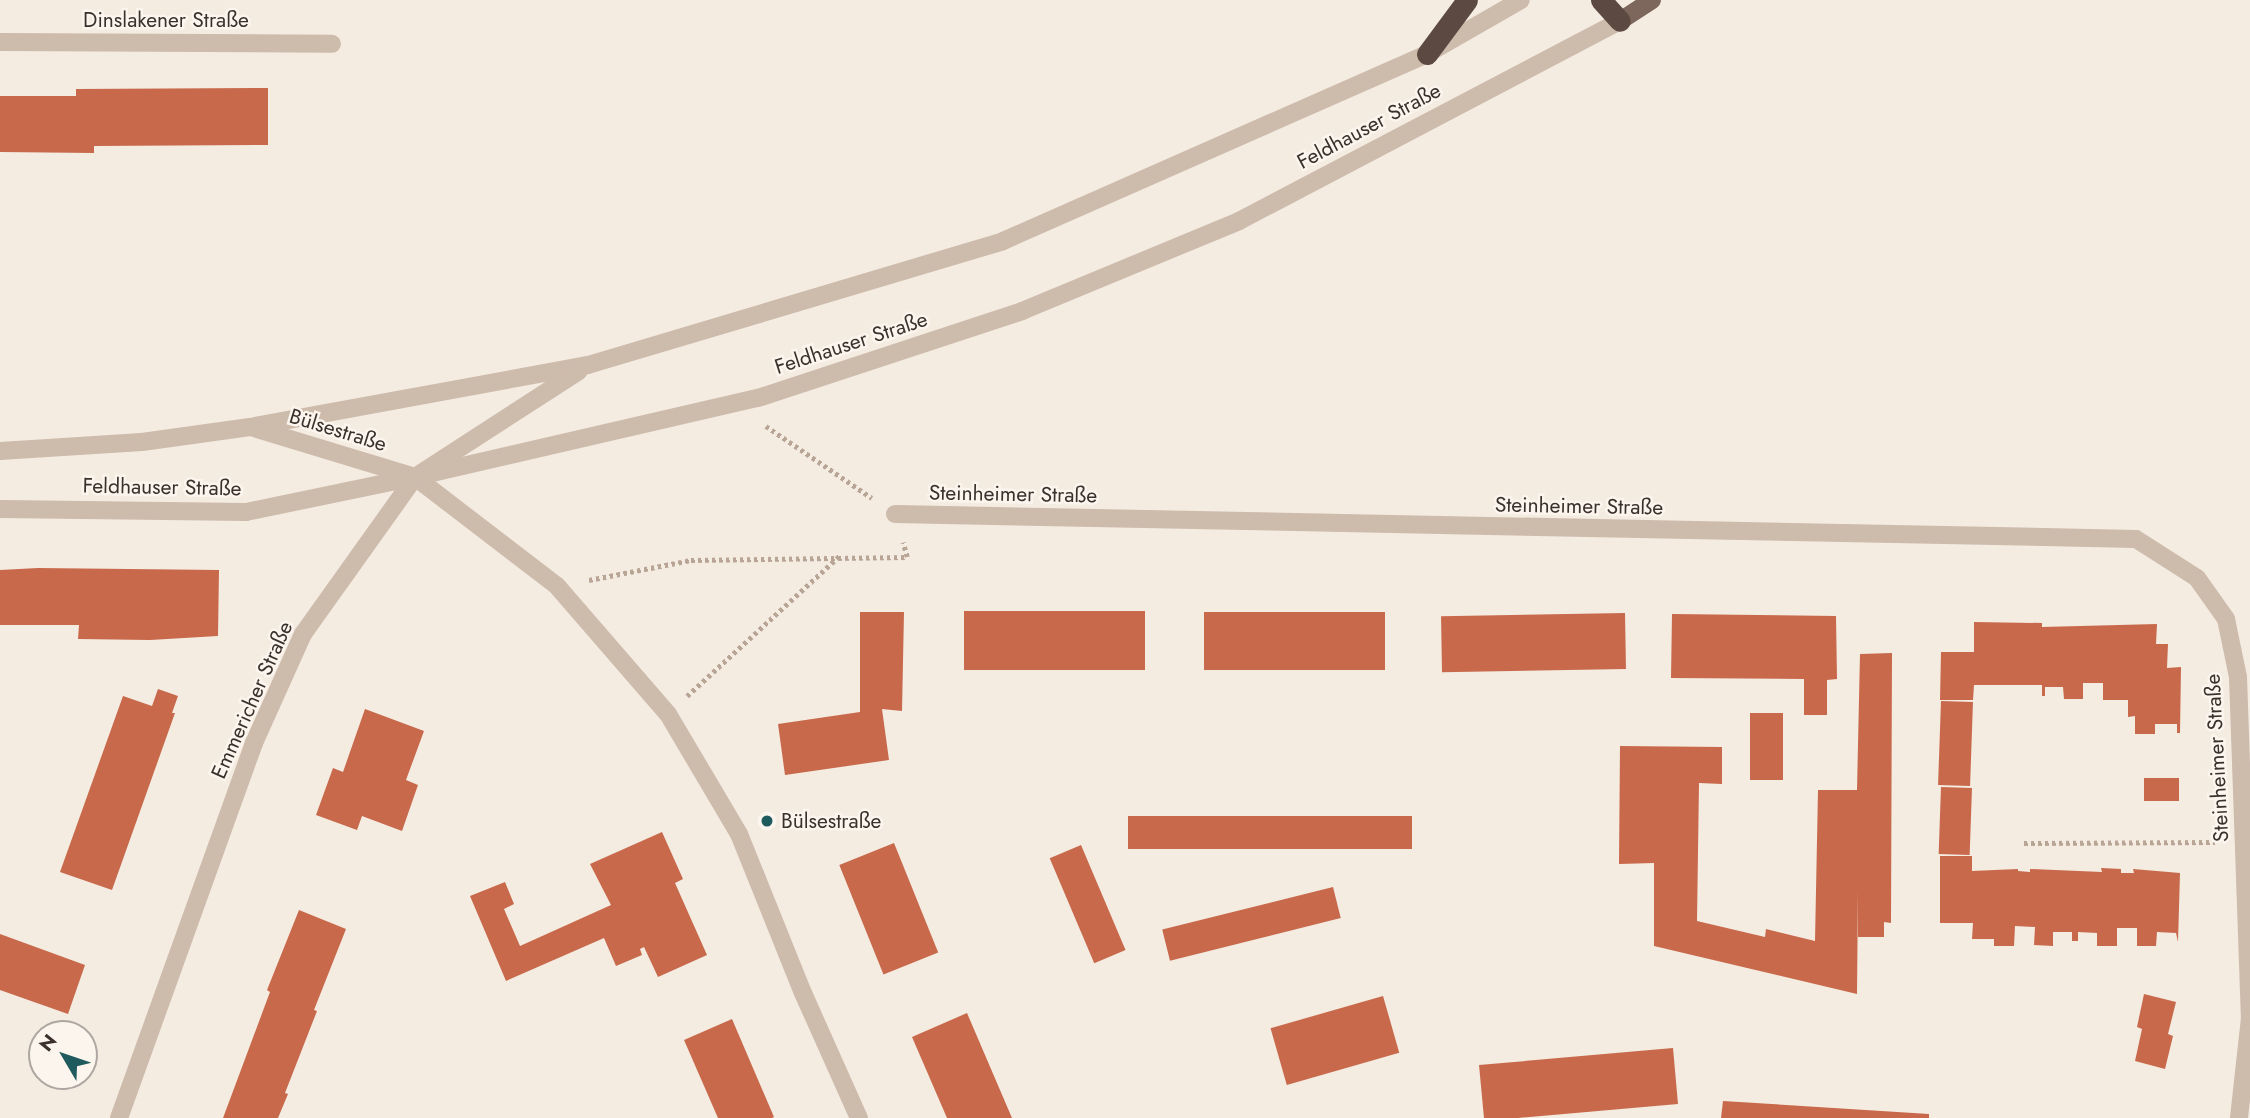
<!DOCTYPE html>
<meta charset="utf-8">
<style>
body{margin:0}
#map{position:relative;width:2250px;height:1118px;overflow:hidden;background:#f4ebe1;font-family:Jost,sans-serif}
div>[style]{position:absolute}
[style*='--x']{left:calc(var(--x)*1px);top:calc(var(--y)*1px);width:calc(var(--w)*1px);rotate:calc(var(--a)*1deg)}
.building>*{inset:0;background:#c8694b;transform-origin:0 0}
.path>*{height:4.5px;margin-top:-2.25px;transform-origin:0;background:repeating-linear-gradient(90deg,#b9a596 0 3.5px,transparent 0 7px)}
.minor>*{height:18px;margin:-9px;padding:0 9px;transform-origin:9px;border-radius:9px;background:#cdbbac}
.major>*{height:18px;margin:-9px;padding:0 9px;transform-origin:9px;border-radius:9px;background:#7d675c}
.highway>*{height:21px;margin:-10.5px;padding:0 10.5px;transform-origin:10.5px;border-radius:10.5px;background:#5c4a42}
.dots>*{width:19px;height:19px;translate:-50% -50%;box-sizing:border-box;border:4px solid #fbf5ee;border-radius:50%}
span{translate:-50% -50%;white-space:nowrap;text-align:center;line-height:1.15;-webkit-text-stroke:5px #fbf5ee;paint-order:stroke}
.street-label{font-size:21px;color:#3b302b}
.poi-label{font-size:21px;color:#3b302b}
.left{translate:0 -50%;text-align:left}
.north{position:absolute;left:28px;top:1020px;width:70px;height:70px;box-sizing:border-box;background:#fbf5ee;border:2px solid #aea6a0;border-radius:50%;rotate:309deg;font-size:19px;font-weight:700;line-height:28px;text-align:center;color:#3b302b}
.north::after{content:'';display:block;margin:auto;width:24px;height:32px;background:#1f5a5e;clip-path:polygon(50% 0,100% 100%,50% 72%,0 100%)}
</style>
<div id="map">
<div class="building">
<div style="clip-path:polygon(268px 88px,268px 145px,94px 146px,94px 153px,0 152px,0 96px,76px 96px,76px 89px)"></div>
<div style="clip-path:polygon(38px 568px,219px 570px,218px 636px,150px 640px,78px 639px,79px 625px,0 625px,0 570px)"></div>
<div style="left:964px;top:611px;width:181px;height:59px"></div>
<div style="clip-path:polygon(860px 612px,904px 612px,902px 711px,882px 709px,889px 760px,785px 775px,778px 724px,860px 712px)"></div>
<div style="left:1204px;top:612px;width:181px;height:58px"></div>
<div style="left:1625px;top:613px;width:56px;height:184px;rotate:89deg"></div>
<div style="clip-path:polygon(1672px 614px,1836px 616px,1837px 679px,1827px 680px,1827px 715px,1804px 715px,1804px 679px,1671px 678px)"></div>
<div style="clip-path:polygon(1974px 622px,2042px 623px,2042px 627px,2157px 624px,2156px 644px,2168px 644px,2167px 668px,2181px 667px,2180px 733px,2177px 733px,2177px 724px,2155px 724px,2155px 734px,2135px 734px,2135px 716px,2128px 717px,2128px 700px,2103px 700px,2103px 683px,2083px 683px,2083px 699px,2064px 699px,2063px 687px,2045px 687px,2045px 696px,2042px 696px,2042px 685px,1974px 685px,1973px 700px,1940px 700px,1941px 652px,1974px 652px)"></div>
<div style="clip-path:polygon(1892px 653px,1891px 923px,1884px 922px,1884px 937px,1858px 937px,1858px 890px,1857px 994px,1654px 946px,1654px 863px,1619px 864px,1620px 746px,1722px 747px,1722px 784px,1699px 783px,1697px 921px,1765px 937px,1766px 929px,1815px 941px,1818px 790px,1857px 790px,1860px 654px)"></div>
<div style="clip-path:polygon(158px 689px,178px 696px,172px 713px,175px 713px,112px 890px,60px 872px,123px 696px,152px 706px)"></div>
<div style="left:1941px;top:701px;width:32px;height:84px;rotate:2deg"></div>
<div style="clip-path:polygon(365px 709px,424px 731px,406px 780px,418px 785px,402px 831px,362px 816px,357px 830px,316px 815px,333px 768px,343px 772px)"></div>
<div style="left:1750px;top:713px;width:33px;height:67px"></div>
<div style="left:2144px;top:778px;width:35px;height:23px"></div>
<div style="left:1941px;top:787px;width:31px;height:67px;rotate:2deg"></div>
<div style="left:1128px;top:816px;width:284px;height:33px"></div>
<div style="clip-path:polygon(662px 832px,683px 879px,675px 883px,707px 955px,658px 977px,644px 947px,640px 949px,642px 955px,616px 966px,604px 938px,506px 981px,470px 896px,505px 882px,514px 904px,504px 909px,520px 946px,611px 905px,590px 864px)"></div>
<div style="left:894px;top:843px;width:118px;height:59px;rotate:68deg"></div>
<div style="left:1081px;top:845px;width:114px;height:34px;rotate:67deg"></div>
<div style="clip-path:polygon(1940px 856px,1972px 856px,1972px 871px,2018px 869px,2018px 871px,2030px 872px,2030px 869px,2102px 872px,2101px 868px,2121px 869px,2121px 873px,2134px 873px,2133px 869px,2180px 873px,2178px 942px,2176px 933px,2157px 932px,2156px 946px,2137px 946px,2137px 928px,2117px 928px,2117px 946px,2097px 946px,2097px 933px,2078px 932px,2078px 941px,2072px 941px,2072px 932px,2053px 932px,2053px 946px,2034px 945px,2035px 927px,2015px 926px,2014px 946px,1994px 946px,1994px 939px,1972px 939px,1973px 923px,1940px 923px)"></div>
<div style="left:1333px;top:887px;width:32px;height:176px;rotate:76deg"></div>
<div style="clip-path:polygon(299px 910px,346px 929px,314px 1010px,317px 1011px,285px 1093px,288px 1094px,278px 1118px,223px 1118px,270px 992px,267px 990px)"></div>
<div style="clip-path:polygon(0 934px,85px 965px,68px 1014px,0 990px)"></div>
<div style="clip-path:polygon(2144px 994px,2176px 1002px,2168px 1034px,2173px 1036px,2165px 1069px,2135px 1061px,2142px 1029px,2137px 1027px)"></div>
<div style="left:1383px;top:996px;width:59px;height:117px;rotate:74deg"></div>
<div style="clip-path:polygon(967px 1013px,1012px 1118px,947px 1118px,912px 1037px)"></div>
<div style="clip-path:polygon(732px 1019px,774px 1117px,772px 1118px,718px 1118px,684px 1040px)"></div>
<div style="clip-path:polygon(1673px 1048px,1678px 1104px,1518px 1118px,1484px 1118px,1479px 1065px)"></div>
<div style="clip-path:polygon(1723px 1101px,1929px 1114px,1929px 1118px,1721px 1118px)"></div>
</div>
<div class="path">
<div style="--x:766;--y:426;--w:128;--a:34.2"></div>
<div style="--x:589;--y:580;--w:104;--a:-11.1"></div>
<div style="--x:691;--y:560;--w:216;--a:-0.8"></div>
<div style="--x:907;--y:557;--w:15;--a:-106"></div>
<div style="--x:687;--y:696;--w:207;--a:-42.6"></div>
<div style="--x:2024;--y:843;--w:191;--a:-0.3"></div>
</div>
<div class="minor">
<div style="--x:0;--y:42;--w:332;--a:0.3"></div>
<div style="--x:254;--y:428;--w:168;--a:16.9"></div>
<div style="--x:415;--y:477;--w:179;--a:37.5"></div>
<div style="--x:557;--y:586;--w:169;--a:49.1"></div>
<div style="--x:668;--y:714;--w:139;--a:59.4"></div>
<div style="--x:739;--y:834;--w:171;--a:68.1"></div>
<div style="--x:803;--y:993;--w:137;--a:65.9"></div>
<div style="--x:0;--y:451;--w:142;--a:-3.6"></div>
<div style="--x:142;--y:442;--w:109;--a:-7.9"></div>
<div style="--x:250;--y:427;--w:344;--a:-10.4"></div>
<div style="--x:588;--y:365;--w:433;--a:-16.6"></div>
<div style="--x:1003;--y:241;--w:463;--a:-23.8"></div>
<div style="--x:1427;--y:54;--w:108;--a:-29.9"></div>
<div style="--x:0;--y:509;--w:246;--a:0.7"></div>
<div style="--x:246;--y:512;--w:173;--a:-11.7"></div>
<div style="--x:415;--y:477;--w:352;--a:-13"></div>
<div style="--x:758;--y:398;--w:278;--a:-18.2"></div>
<div style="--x:1022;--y:311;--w:235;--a:-22.5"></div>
<div style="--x:1239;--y:221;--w:430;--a:-27.7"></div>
<div style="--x:895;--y:514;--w:1241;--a:1.15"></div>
<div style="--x:2136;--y:539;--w:72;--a:32.6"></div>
<div style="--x:2197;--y:578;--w:50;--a:54.7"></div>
<div style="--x:2226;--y:619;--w:59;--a:78.3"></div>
<div style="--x:2238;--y:677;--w:341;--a:88"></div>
<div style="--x:2250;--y:1018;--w:101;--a:96.3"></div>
<div style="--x:119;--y:1118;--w:399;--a:-70.2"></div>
<div style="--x:254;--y:743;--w:120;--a:-65.8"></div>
<div style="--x:303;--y:634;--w:193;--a:-54.5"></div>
<div style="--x:415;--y:477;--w:195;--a:-32.9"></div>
</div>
<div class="major">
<div style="--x:1620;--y:21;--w:38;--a:-33"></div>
</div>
<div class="highway">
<div style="--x:1601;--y:0;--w:28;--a:48"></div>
<div style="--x:1427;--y:54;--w:67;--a:-53.5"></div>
</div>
<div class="dots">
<div style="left:767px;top:821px;background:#1f5a5e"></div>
</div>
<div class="street-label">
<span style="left:166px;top:20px">Dinslakener Straße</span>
<span style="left:1369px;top:126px;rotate:-28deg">Feldhauser Straße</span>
<span style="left:851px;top:343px;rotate:-18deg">Feldhauser Straße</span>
<span style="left:338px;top:430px;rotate:17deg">Bülsestraße</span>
<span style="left:162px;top:487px;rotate:1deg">Feldhauser Straße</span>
<span style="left:1013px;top:494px;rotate:1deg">Steinheimer Straße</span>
<span style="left:1579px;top:506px;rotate:1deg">Steinheimer Straße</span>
<span style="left:252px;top:700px;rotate:-66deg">Emmericher Straße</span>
<span style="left:2217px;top:758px;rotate:-93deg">Steinheimer Straße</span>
</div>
<div class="poi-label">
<span class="left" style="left:781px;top:821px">Bülsestraße</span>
</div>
<div class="north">N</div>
</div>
